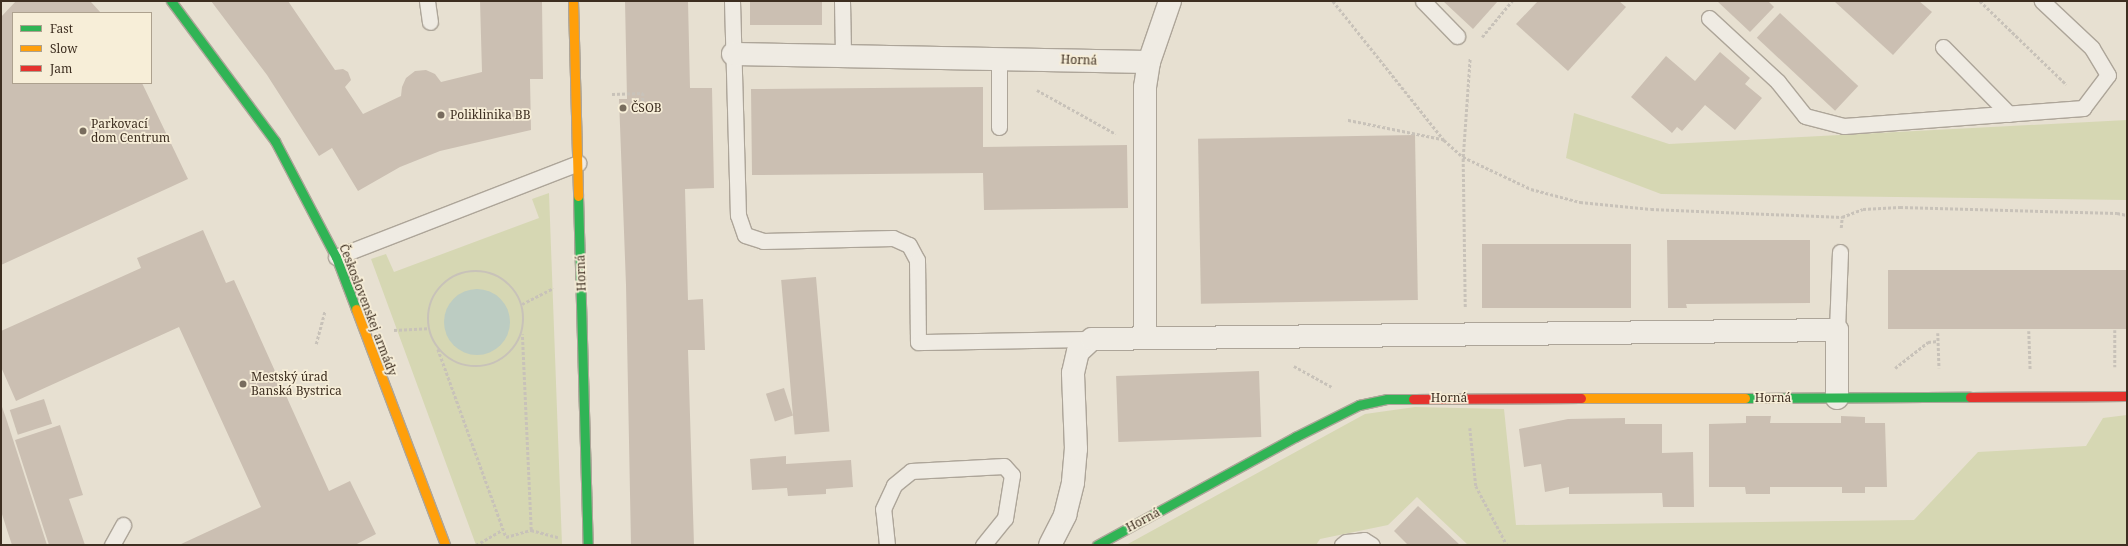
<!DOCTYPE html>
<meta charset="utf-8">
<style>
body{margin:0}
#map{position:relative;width:2128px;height:546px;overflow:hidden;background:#e7e0d1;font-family:"Noto Serif",serif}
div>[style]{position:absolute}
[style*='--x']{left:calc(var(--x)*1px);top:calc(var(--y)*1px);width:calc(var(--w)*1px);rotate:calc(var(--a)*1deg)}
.green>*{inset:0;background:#d6d7b3}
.water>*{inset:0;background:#bcccc2}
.round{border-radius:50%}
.building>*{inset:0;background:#cbbfb2;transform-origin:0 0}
.path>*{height:2.5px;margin-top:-1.25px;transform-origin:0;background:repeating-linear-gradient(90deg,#c8c2b9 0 3px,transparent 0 5px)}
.path>.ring{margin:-1.25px;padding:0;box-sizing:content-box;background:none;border:2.5px solid #c8c2b9;border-radius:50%}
.roads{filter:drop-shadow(1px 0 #ada599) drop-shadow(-1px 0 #ada599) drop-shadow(0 1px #ada599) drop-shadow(0 -1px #ada599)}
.lane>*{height:15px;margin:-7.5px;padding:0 7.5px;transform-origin:7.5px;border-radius:7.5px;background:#efebe3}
.street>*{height:22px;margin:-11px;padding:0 11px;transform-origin:11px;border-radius:11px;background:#efebe3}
.fast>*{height:9px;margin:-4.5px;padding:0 4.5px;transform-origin:4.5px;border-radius:4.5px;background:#30b455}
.slow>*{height:9px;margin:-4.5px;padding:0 4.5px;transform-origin:4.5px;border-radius:4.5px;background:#ff9f0a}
.jam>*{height:9px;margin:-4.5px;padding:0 4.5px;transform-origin:4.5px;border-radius:4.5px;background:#e5322d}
.dots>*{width:11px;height:11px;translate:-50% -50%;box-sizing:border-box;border:2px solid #f7eed8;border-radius:50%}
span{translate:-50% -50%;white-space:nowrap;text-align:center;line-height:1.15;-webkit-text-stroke:3.5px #f7eed8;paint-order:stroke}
.street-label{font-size:12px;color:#3d2e20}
.poi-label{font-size:12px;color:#3d2e20}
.left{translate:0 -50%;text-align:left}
.frame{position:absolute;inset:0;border:2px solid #3d2e20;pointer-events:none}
.legend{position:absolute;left:12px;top:12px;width:140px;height:72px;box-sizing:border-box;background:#f7eed8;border:1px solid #ada18e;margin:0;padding:5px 7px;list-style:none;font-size:12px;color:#3d2e20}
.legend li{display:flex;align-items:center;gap:8px;height:20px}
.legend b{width:20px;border:1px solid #ada18e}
</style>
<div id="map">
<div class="green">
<div style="clip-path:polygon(1574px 113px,1669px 144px,2127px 120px,2127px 200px,1661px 194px,1566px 158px)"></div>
<div style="clip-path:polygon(549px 193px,562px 545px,476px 545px,371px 259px,386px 254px,394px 272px,539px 218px,532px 199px)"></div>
<div style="clip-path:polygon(1415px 407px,1504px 409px,1516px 525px,1914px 520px,1978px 452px,2086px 446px,2103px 418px,2127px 415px,2127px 545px,1468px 545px,1417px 497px,1388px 525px,1320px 539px,1316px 545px,1126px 545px,1365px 414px)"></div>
</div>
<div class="water">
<div class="round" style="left:444px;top:289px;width:66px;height:66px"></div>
</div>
<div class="building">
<div style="clip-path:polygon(16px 1px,87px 1px,91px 2px,101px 13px,13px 13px,13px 83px,142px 83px,188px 179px,1px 265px,1px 17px)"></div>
<div style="clip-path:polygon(211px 1px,288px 1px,335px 70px,343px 69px,348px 72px,351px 80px,345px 87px,363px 114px,401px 96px,402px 87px,406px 78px,415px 71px,426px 70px,435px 74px,441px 82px,482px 72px,480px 1px,542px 1px,543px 79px,530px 79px,531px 130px,440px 151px,400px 167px,358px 191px,332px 148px,319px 156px,267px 75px)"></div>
<div style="clip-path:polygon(625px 1px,688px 1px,690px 88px,712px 88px,714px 188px,685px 189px,688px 300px,703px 299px,705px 350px,688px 350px,694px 545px,631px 545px,626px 285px,619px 99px,627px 99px)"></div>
<div style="left:750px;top:1px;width:72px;height:24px"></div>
<div style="clip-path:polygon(1443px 1px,1498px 1px,1473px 29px)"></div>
<div style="clip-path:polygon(1538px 1px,1619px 1px,1626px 7px,1568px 71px,1516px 24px)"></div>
<div style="clip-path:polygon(1717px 1px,1768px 1px,1774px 7px,1750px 32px)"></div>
<div style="clip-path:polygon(1834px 1px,1919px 1px,1932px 12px,1893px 55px)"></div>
<div style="left:1780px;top:13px;width:107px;height:34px;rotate:43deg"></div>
<div style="clip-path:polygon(1720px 52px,1750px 78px,1745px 84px,1762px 98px,1735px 130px,1705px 105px,1682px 131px,1677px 127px,1672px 133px,1631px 97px,1666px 56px,1695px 81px)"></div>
<div style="clip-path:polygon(983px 87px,983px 147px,1127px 145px,1128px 208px,984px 210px,983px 173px,752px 175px,751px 89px)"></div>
<div style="left:1415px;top:135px;width:165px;height:217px;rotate:89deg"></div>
<div style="clip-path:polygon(203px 230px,226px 283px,234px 280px,329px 491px,350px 481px,376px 534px,355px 545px,179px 545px,261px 507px,179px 327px,16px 401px,1px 367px,1px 331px,141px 268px,137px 258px)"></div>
<div style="clip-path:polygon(1667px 240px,1810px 240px,1810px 303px,1686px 304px,1687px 308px,1668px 308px)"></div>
<div style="left:1482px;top:244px;width:149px;height:64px"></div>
<div style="left:2127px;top:270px;width:59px;height:239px;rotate:90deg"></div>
<div style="left:816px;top:277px;width:155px;height:35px;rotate:85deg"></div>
<div style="left:1259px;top:371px;width:66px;height:143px;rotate:88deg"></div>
<div style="left:784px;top:388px;width:29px;height:19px;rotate:72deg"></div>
<div style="left:44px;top:399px;width:26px;height:36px;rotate:72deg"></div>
<div style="clip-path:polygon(1px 404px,6px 418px,47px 545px,12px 545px,7px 530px,1px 511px)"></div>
<div style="clip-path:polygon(1746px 416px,1771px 416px,1770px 423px,1841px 423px,1841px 416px,1865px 417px,1865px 423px,1885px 423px,1887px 487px,1865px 487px,1865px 493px,1842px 493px,1842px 487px,1770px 487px,1770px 494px,1746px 494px,1745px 487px,1709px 487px,1709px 424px,1746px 423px)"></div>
<div style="clip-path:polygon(1625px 418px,1625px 424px,1662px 424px,1662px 453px,1693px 452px,1694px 507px,1663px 507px,1662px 493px,1569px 494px,1569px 487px,1545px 492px,1541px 464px,1524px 467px,1519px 429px,1568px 419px)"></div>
<div style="clip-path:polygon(60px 425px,83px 495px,69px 499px,85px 545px,49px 545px,15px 440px)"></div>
<div style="clip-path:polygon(786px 456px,786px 464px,851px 460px,853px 487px,826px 489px,826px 494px,788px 496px,787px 488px,752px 490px,750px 459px)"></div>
<div style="clip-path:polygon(1418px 506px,1442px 528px,1460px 545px,1408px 545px,1394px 531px)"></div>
</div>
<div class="path">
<div style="--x:1333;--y:1;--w:178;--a:51.4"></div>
<div style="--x:1444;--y:140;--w:100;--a:-168.5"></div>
<div style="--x:1980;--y:1;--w:120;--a:44"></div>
<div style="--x:1482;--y:37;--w:47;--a:-50.2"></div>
<div style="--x:1037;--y:90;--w:90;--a:29.1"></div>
<div style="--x:612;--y:94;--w:31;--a:-2"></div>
<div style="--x:643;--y:93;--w:8;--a:90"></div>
<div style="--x:1444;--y:140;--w:25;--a:42"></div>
<div style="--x:1463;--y:157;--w:75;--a:25.2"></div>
<div style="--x:1531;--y:189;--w:51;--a:14.9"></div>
<div style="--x:1580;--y:202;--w:71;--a:5.6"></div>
<div style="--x:1651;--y:209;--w:191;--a:2.4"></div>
<div style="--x:1842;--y:217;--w:22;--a:-21"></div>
<div style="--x:1863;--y:209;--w:37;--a:-3"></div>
<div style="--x:1900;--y:207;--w:217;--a:1.6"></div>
<div style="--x:2117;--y:213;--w:10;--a:11"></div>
<div style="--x:1841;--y:228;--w:11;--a:-85"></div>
<div class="ring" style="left:428px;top:271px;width:93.5px;height:93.5px"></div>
<div style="--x:522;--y:304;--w:35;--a:-27"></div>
<div style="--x:1465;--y:307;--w:150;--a:-90.8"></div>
<div style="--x:1463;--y:157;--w:99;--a:-86"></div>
<div style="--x:394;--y:330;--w:34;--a:-3"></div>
<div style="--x:2115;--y:330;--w:37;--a:90"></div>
<div style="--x:2029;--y:331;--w:38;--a:88"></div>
<div style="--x:1938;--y:333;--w:35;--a:88"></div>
<div style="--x:316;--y:344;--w:34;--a:-75"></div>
<div style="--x:438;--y:349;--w:200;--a:70.1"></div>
<div style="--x:506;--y:537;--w:26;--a:-16"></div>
<div style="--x:531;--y:530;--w:196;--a:-92.6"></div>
<div style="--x:1294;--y:366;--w:43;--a:28.9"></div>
<div style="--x:1895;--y:368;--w:42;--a:-38.2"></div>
<div style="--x:1928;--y:342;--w:10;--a:-6"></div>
<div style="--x:1470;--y:428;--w:58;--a:84.1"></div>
<div style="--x:1476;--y:486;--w:67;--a:62.3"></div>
<div style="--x:531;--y:530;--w:28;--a:15"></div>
<div style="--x:476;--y:545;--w:30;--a:-30"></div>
</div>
<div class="roads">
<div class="lane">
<div style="--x:427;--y:1;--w:21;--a:82"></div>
<div style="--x:732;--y:1;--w:214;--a:88.4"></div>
<div style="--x:738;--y:215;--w:21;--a:71"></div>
<div style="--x:745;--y:235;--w:19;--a:18"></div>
<div style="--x:763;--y:241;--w:130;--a:-1.3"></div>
<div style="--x:893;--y:238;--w:17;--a:24"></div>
<div style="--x:909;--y:245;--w:17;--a:62"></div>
<div style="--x:917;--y:260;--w:82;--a:89.3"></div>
<div style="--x:918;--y:342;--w:174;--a:-1"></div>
<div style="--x:842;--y:1;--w:54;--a:88.9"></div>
<div style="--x:1423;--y:1;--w:49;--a:45.8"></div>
<div style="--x:1709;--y:18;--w:94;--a:42.8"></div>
<div style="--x:1778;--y:82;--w:43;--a:51.5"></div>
<div style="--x:1805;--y:116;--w:40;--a:14.4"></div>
<div style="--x:1844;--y:126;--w:240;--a:-4.3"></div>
<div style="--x:2083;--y:108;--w:41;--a:-52.9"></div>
<div style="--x:2108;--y:75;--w:31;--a:-121"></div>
<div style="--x:2092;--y:48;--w:69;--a:-136.8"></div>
<div style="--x:1943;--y:47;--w:94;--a:45.4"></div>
<div style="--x:999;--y:127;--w:70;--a:-90"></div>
<div style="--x:336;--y:257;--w:260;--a:-21.2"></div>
<div style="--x:1837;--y:330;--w:78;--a:-87.8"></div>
<div style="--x:112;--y:545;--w:23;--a:-61"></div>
<div style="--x:887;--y:545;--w:36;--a:-96"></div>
<div style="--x:883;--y:509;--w:26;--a:-65"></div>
<div style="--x:894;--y:485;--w:22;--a:-39"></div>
<div style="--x:911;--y:471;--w:93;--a:-3.1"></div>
<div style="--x:1004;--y:466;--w:12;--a:48"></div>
<div style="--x:1012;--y:475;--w:44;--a:99.2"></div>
<div style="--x:1005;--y:518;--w:35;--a:129"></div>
<div style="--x:1342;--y:545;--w:5;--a:-37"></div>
<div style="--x:1346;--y:542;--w:18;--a:-6"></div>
<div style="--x:1364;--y:540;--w:9;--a:32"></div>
</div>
<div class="street">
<div style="--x:733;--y:54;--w:416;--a:1.1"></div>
<div style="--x:1145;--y:337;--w:250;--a:-90"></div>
<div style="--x:1145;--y:87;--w:25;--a:-81"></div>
<div style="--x:1149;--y:62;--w:65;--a:-71"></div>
<div style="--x:1050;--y:545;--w:34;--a:-63"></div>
<div style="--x:1065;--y:515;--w:34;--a:-76"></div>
<div style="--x:1073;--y:482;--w:33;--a:-85"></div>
<div style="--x:1076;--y:449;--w:76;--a:-92.3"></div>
<div style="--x:1073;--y:373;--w:22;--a:-77"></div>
<div style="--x:1078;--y:352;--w:19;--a:-43"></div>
<div style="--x:1092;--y:339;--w:745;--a:-0.69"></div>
<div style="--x:1837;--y:330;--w:68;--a:90"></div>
</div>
<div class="fast">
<div style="--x:171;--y:1;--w:174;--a:53.4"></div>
<div style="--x:275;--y:141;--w:131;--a:62.3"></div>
<div style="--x:336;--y:257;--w:56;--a:69"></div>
<div style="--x:578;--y:196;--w:349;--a:88.4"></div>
<div style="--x:1745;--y:398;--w:225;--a:-0.3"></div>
<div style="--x:1097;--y:545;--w:226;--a:-28.6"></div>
<div style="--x:1295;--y:437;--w:72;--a:-26.6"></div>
<div style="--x:1359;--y:405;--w:29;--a:-12"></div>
<div style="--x:1387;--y:399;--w:26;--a:0"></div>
</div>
<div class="slow">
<div style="--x:573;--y:1;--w:195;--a:88.5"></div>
<div style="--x:356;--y:309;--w:252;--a:69.3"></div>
<div style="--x:1581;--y:398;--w:164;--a:0"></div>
</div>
<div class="jam">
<div style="--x:1970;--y:397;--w:157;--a:-0.4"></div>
<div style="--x:1413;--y:399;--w:168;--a:-0.3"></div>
</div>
</div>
<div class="dots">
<div style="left:623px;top:108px;background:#786c5e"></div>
<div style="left:441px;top:115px;background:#786c5e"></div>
<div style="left:83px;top:131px;background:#786c5e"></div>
<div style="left:243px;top:384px;background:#786c5e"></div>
</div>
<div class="street-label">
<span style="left:1079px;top:60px;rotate:2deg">Horná</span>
<span style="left:581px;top:273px;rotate:-92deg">Horná</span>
<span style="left:368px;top:310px;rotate:69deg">Československej armády</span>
<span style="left:1449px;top:398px">Horná</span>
<span style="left:1773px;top:398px">Horná</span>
<span style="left:1143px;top:520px;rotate:-28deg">Horná</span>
</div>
<div class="poi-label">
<span class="left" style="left:631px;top:108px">ČSOB</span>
<span class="left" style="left:450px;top:115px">Poliklinika BB</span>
<span class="left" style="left:91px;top:131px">Parkovací<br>dom Centrum</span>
<span class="left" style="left:251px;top:384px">Mestský úrad<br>Banská Bystrica</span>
</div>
<div class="frame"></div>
<ul class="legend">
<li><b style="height:5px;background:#30b455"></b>Fast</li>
<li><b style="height:5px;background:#ff9f0a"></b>Slow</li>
<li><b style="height:5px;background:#e5322d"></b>Jam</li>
</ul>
</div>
